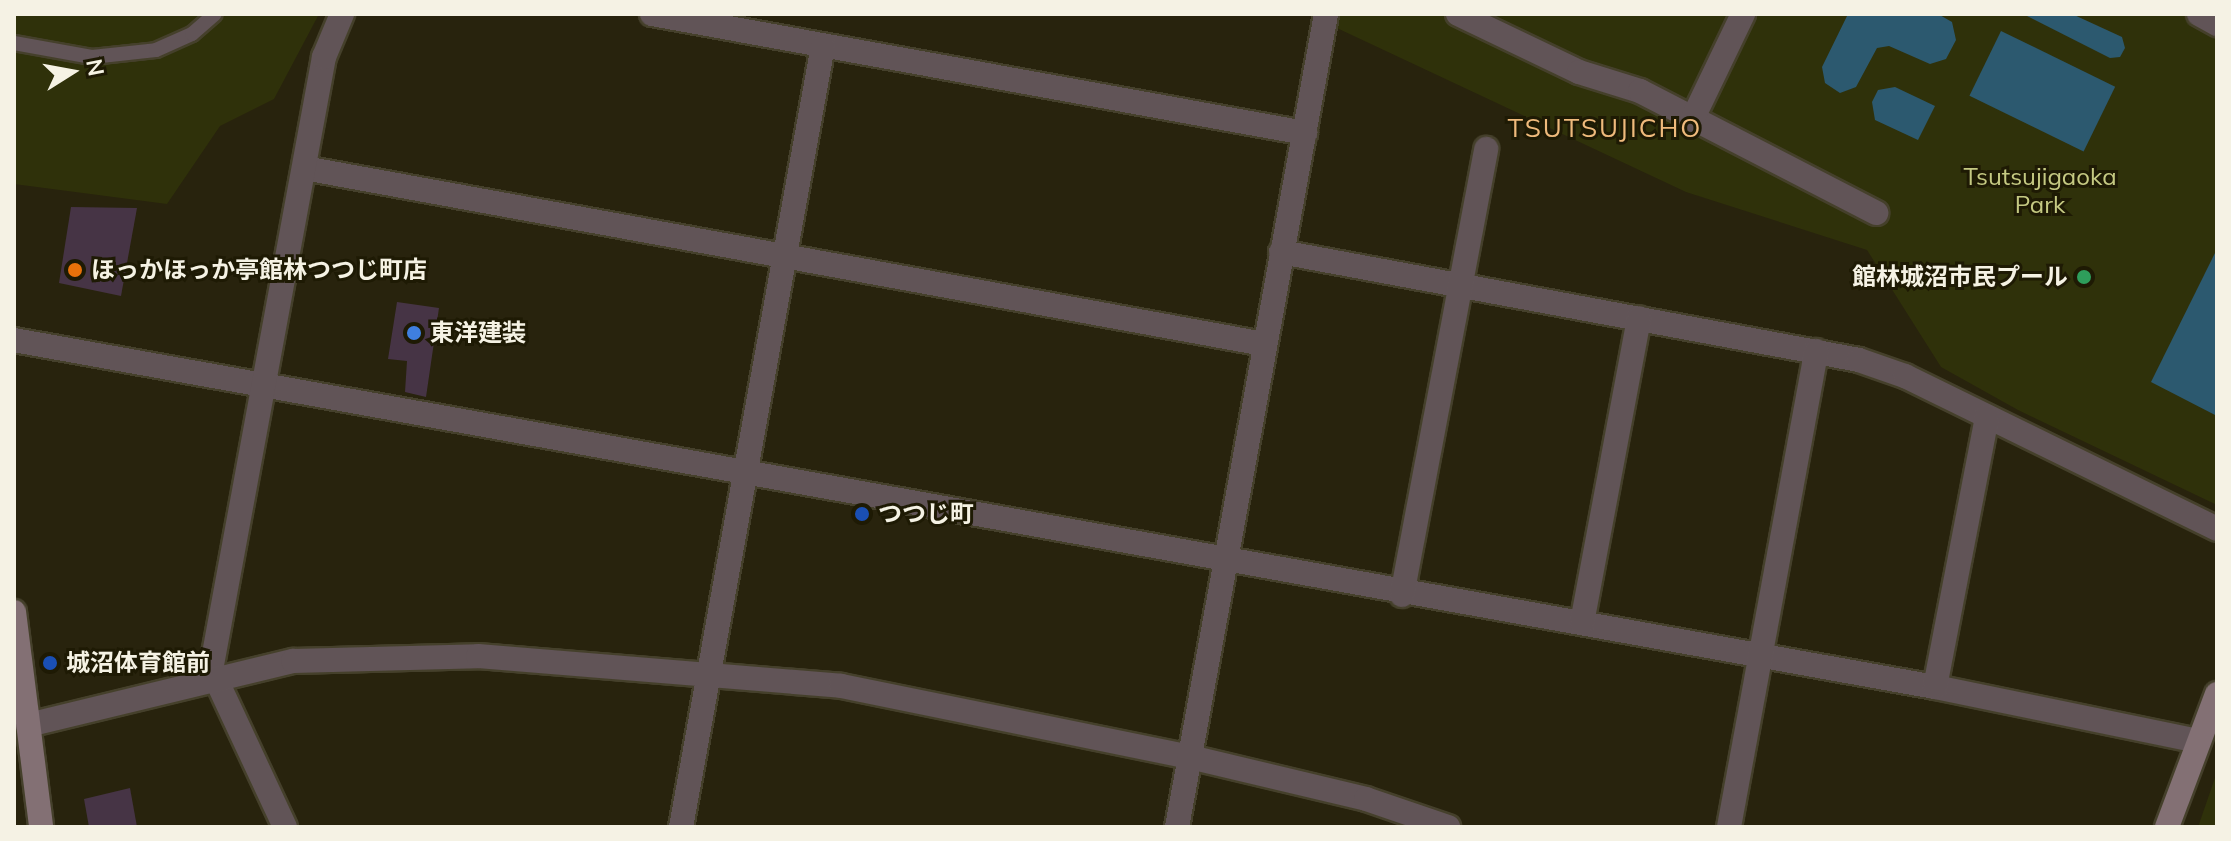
<!DOCTYPE html>
<meta charset="utf-8">
<style>
body{margin:0}
#map{position:relative;width:2231px;height:841px;overflow:hidden;background:#28230d;font-family:Mulish,"Noto Sans JP",sans-serif}
div>[style]{position:absolute}
[style*='--x']{left:calc(var(--x)*1px);top:calc(var(--y)*1px);width:calc(var(--w)*1px);rotate:calc(var(--a)*1deg)}
.green>*{inset:0;background:#2f310a}
.water>*{inset:0;background:#2c596f;transform-origin:0 0}
.building>*{inset:0;background:#463445}
.roads{filter:drop-shadow(2px 0 #45402b) drop-shadow(-2px 0 #45402b) drop-shadow(0 2px #45402b) drop-shadow(0 -2px #45402b)}
.lane>*{height:14px;margin:-7px;padding:0 7px;transform-origin:7px;border-radius:7px;background:#615457}
.street>*{height:24px;margin:-12px;padding:0 12px;transform-origin:12px;border-radius:12px;background:#615457}
.secondary>*{height:24px;margin:-12px;padding:0 12px;transform-origin:12px;border-radius:12px;background:#837074}
.dots>*{width:22px;height:22px;translate:-50% -50%;box-sizing:border-box;border:4px solid #1e1a04;border-radius:50%}
span{translate:-50% -50%;white-space:nowrap;text-align:center;line-height:1.15;-webkit-text-stroke:6px #1e1a04;paint-order:stroke}
.park-label{font-size:24px;color:#c5c982}
.poi-label{font-size:24px;color:#f5f2e4;font-weight:700}
.left{translate:0 -50%;text-align:left}
.right{translate:-100% -50%;text-align:right}
.neighbourhood-label{font-size:26px;color:#efba7c;letter-spacing:2px}
.frame{position:absolute;inset:0;border:16px solid #f5f2e4;pointer-events:none}
.north{position:absolute;left:32px;top:32px;width:80px;height:80px;-webkit-text-stroke:6px #1e1a04;paint-order:stroke;rotate:79deg;font-size:22px;font-weight:700;line-height:32px;text-align:center;color:#f5f2e4}
.north::after{content:'';display:block;margin:auto;width:28px;height:36px;background:#f5f2e4;clip-path:polygon(50% 0,100% 100%,50% 72%,0 100%)}
</style>
<div id="map">
<div class="green">
<div style="clip-path:polygon(14px 14px,319px 14px,274px 99px,220px 126px,167px 204px,14px 184px)"></div>
<div style="clip-path:polygon(1307px 14px,2217px 14px,2217px 505px,2018px 410px,1941px 367px,1867px 250px,1686px 192px)"></div>
<div style="clip-path:polygon(2217px 772px,2217px 827px,2198px 827px)"></div>
</div>
<div class="water">
<div style="clip-path:polygon(1848px 14px,1938px 14px,1952px 22px,1956px 40px,1946px 59px,1930px 64px,1889px 46px,1877px 48px,1856px 87px,1840px 93px,1825px 83px,1822px 67px)"></div>
<div style="clip-path:polygon(2023px 14px,2072px 14px,2122px 37px,2125px 48px,2120px 57px,2110px 58px)"></div>
<div style="left:2001px;top:31px;width:127px;height:72px;rotate:26deg"></div>
<div style="clip-path:polygon(1895px 87px,1935px 106px,1918px 140px,1875px 120px,1872px 102px,1878px 90px)"></div>
<div style="clip-path:polygon(2217px 249px,2217px 416px,2151px 382px)"></div>
</div>
<div class="building">
<div style="clip-path:polygon(71px 207px,137px 208px,121px 296px,59px 283px)"></div>
<div style="clip-path:polygon(397px 302px,439px 308px,426px 397px,405px 392px,407px 361px,388px 359px)"></div>
<div style="clip-path:polygon(130px 788px,137px 827px,89px 827px,84px 799px)"></div>
</div>
<div class="roads">
<div class="lane">
<div style="--x:14;--y:43;--w:79;--a:10.2"></div>
<div style="--x:92;--y:57;--w:64;--a:-6.2"></div>
<div style="--x:156;--y:50;--w:39;--a:-24"></div>
<div style="--x:192;--y:34;--w:30;--a:-41"></div>
</div>
<div class="street">
<div style="--x:652;--y:14;--w:664;--a:10.33"></div>
<div style="--x:1458;--y:14;--w:134;--a:25.6"></div>
<div style="--x:1579;--y:72;--w:64;--a:17.3"></div>
<div style="--x:1640;--y:91;--w:266;--a:27.3"></div>
<div style="--x:2199;--y:14;--w:21;--a:29"></div>
<div style="--x:1692;--y:120;--w:118;--a:-64.3"></div>
<div style="--x:304;--y:168;--w:976;--a:10.39"></div>
<div style="--x:1281;--y:252;--w:588;--a:10.58"></div>
<div style="--x:1859;--y:360;--w:49;--a:19.2"></div>
<div style="--x:1905;--y:376;--w:347;--a:26.1"></div>
<div style="--x:14;--y:340;--w:1952;--a:10.24"></div>
<div style="--x:1935;--y:687;--w:269;--a:11.6"></div>
<div style="--x:1402;--y:595;--w:454;--a:-79.3"></div>
<div style="--x:1582;--y:623;--w:310;--a:-79.4"></div>
<div style="--x:216;--y:679;--w:163;--a:65"></div>
<div style="--x:209;--y:681;--w:635;--a:-79.56"></div>
<div style="--x:324;--y:57;--w:47;--a:-67.3"></div>
<div style="--x:1935;--y:687;--w:275;--a:-79.1"></div>
<div style="--x:28;--y:725;--w:273;--a:-13.6"></div>
<div style="--x:293;--y:661;--w:185;--a:-1.5"></div>
<div style="--x:478;--y:656;--w:364;--a:4.7"></div>
<div style="--x:841;--y:686;--w:356;--a:11.5"></div>
<div style="--x:1190;--y:757;--w:181;--a:13.4"></div>
<div style="--x:1366;--y:799;--w:87;--a:18.9"></div>
<div style="--x:681;--y:827;--w:794;--a:-79.7"></div>
<div style="--x:1177;--y:827;--w:827;--a:-79.61"></div>
<div style="--x:1729;--y:827;--w:484;--a:-79.6"></div>
</div>
<div class="secondary">
<div style="--x:14;--y:612;--w:217;--a:82.8"></div>
<div style="--x:2167;--y:827;--w:142;--a:-69.4"></div>
</div>
</div>
<div class="dots">
<div style="left:75px;top:270px;background:#e8710a"></div>
<div style="left:2084px;top:277px;background:#2e9e5b"></div>
<div style="left:414px;top:333px;background:#3f7fe0"></div>
<div style="left:862px;top:514px;background:#1a4fb4"></div>
<div style="left:50px;top:663px;background:#1a4fb4"></div>
</div>
<div class="park-label">
<span style="left:2040px;top:191px">Tsutsujigaoka<br>Park</span>
</div>
<div class="poi-label">
<span class="left" style="left:91px;top:270px">ほっかほっか亭館林つつじ町店</span>
<span class="right" style="left:2068px;top:277px">館林城沼市民プール</span>
<span class="left" style="left:430px;top:333px">東洋建装</span>
<span class="left" style="left:878px;top:514px">つつじ町</span>
<span class="left" style="left:66px;top:663px">城沼体育館前</span>
</div>
<div class="neighbourhood-label">
<span style="left:1605px;top:128px">TSUTSUJICHO</span>
</div>
<div class="frame"></div>
<div class="north">N</div>
</div>
